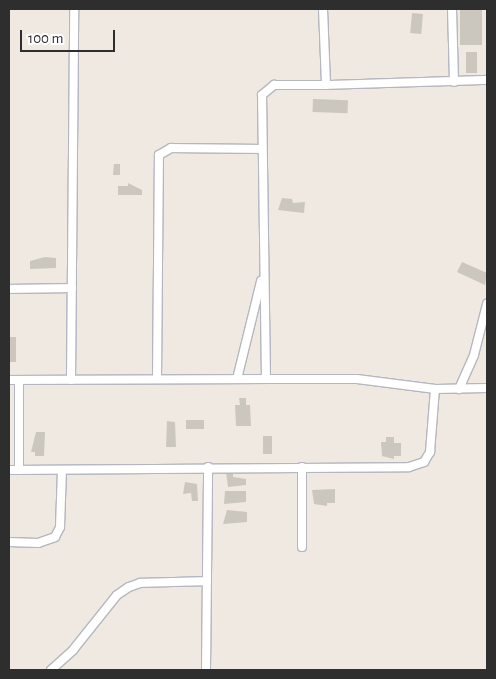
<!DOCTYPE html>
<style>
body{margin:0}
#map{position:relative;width:496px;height:679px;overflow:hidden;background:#efe9e1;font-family:"Alegreya Sans",sans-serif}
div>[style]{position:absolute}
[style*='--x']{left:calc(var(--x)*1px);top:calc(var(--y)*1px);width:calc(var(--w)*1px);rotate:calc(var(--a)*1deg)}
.building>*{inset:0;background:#cbc7bf;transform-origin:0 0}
.roads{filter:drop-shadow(1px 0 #b4b7c1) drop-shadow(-1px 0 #b4b7c1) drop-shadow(0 1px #b4b7c1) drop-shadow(0 -1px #b4b7c1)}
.street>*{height:8px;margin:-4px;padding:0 4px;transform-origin:4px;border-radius:4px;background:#fff}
span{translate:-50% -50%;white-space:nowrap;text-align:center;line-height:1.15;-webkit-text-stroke:5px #fff;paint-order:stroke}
.frame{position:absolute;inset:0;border:10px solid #2e2e2e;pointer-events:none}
.scale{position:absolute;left:20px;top:30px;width:95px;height:22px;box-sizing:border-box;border:2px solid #2e2e2e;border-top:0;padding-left:6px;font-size:15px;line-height:18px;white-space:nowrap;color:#2e2e2e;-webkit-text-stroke:4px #fff;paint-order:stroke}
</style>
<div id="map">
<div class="building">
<div style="left:460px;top:9px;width:22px;height:36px"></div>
<div style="left:412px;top:13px;width:11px;height:20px;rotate:5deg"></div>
<div style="left:466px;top:52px;width:11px;height:21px"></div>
<div style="left:313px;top:99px;width:35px;height:13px;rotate:2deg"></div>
<div style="clip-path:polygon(114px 164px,120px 164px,120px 175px,113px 175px)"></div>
<div style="clip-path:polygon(128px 183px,142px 190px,142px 195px,118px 195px,118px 186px,128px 186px)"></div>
<div style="clip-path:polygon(282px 198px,292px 199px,293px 203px,305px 202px,304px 213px,278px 210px)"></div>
<div style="clip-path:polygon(45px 257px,56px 258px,56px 268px,30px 269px,30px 261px)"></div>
<div style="clip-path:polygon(462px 262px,487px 273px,485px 285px,457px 272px)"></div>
<div style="left:9px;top:337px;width:7px;height:25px"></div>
<div style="clip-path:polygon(239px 398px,246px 398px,246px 405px,250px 405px,251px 426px,236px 426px,235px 405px,240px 405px)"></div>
<div style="left:186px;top:420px;width:18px;height:9px"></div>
<div style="clip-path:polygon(167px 421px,175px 422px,176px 447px,166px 447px)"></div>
<div style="clip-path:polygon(36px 432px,45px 432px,44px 456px,35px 456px,35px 452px,31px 452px)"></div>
<div style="left:263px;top:436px;width:9px;height:18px"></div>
<div style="clip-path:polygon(386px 437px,394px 437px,394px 443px,401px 443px,401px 456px,394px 456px,394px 459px,382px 456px,381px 442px,386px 442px)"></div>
<div style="clip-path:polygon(226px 472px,233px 472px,233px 477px,246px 479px,246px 485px,228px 487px)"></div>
<div style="clip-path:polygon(185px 482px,197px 484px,198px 501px,192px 501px,191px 493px,183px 494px)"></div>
<div style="clip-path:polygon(335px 489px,335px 503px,327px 503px,327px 506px,314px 504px,312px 490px)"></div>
<div style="clip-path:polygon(225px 491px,246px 491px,246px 502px,224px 504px)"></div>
<div style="clip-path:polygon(227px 510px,247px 512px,247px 522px,223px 524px)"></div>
</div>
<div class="roads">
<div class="street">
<div style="--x:323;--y:9;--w:76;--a:87.7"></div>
<div style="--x:326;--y:85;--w:161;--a:-1.8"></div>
<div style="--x:452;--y:9;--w:73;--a:88.4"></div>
<div style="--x:9;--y:289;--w:63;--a:-0.9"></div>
<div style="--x:157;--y:379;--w:224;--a:-89.5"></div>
<div style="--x:159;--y:155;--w:14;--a:-30"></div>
<div style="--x:171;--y:148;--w:90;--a:0.6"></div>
<div style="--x:237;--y:379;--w:101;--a:-76.2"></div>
<div style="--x:266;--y:379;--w:91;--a:0"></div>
<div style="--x:357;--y:379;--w:79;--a:7.3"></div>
<div style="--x:435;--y:389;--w:52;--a:-1.1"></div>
<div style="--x:9;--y:380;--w:257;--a:-0.2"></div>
<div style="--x:266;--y:379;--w:284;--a:-90.8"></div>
<div style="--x:262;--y:95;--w:16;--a:-40"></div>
<div style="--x:274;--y:85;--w:52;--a:0"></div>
<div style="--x:19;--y:380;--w:90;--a:90"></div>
<div style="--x:71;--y:380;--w:371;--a:-89.5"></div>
<div style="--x:459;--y:389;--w:37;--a:-66"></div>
<div style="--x:474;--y:355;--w:53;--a:-75.7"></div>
<div style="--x:9;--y:470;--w:400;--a:-0.4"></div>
<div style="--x:409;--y:467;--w:16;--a:-18"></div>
<div style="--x:424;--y:462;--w:12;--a:-59"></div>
<div style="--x:430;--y:452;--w:63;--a:-85.5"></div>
<div style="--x:9;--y:542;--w:29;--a:2"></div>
<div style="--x:38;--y:543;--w:18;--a:-19"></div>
<div style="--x:55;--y:537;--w:11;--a:-63"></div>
<div style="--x:60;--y:527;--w:57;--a:-88"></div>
<div style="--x:302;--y:547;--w:80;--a:-90"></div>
<div style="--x:51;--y:670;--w:30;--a:-42"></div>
<div style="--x:73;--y:650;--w:70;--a:-51.3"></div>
<div style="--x:117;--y:595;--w:14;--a:-34"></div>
<div style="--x:129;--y:587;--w:12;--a:-20"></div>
<div style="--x:140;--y:583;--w:67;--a:-1.7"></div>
<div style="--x:206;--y:670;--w:203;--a:-89.4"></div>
</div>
</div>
<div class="frame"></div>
<div class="scale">100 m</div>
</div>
